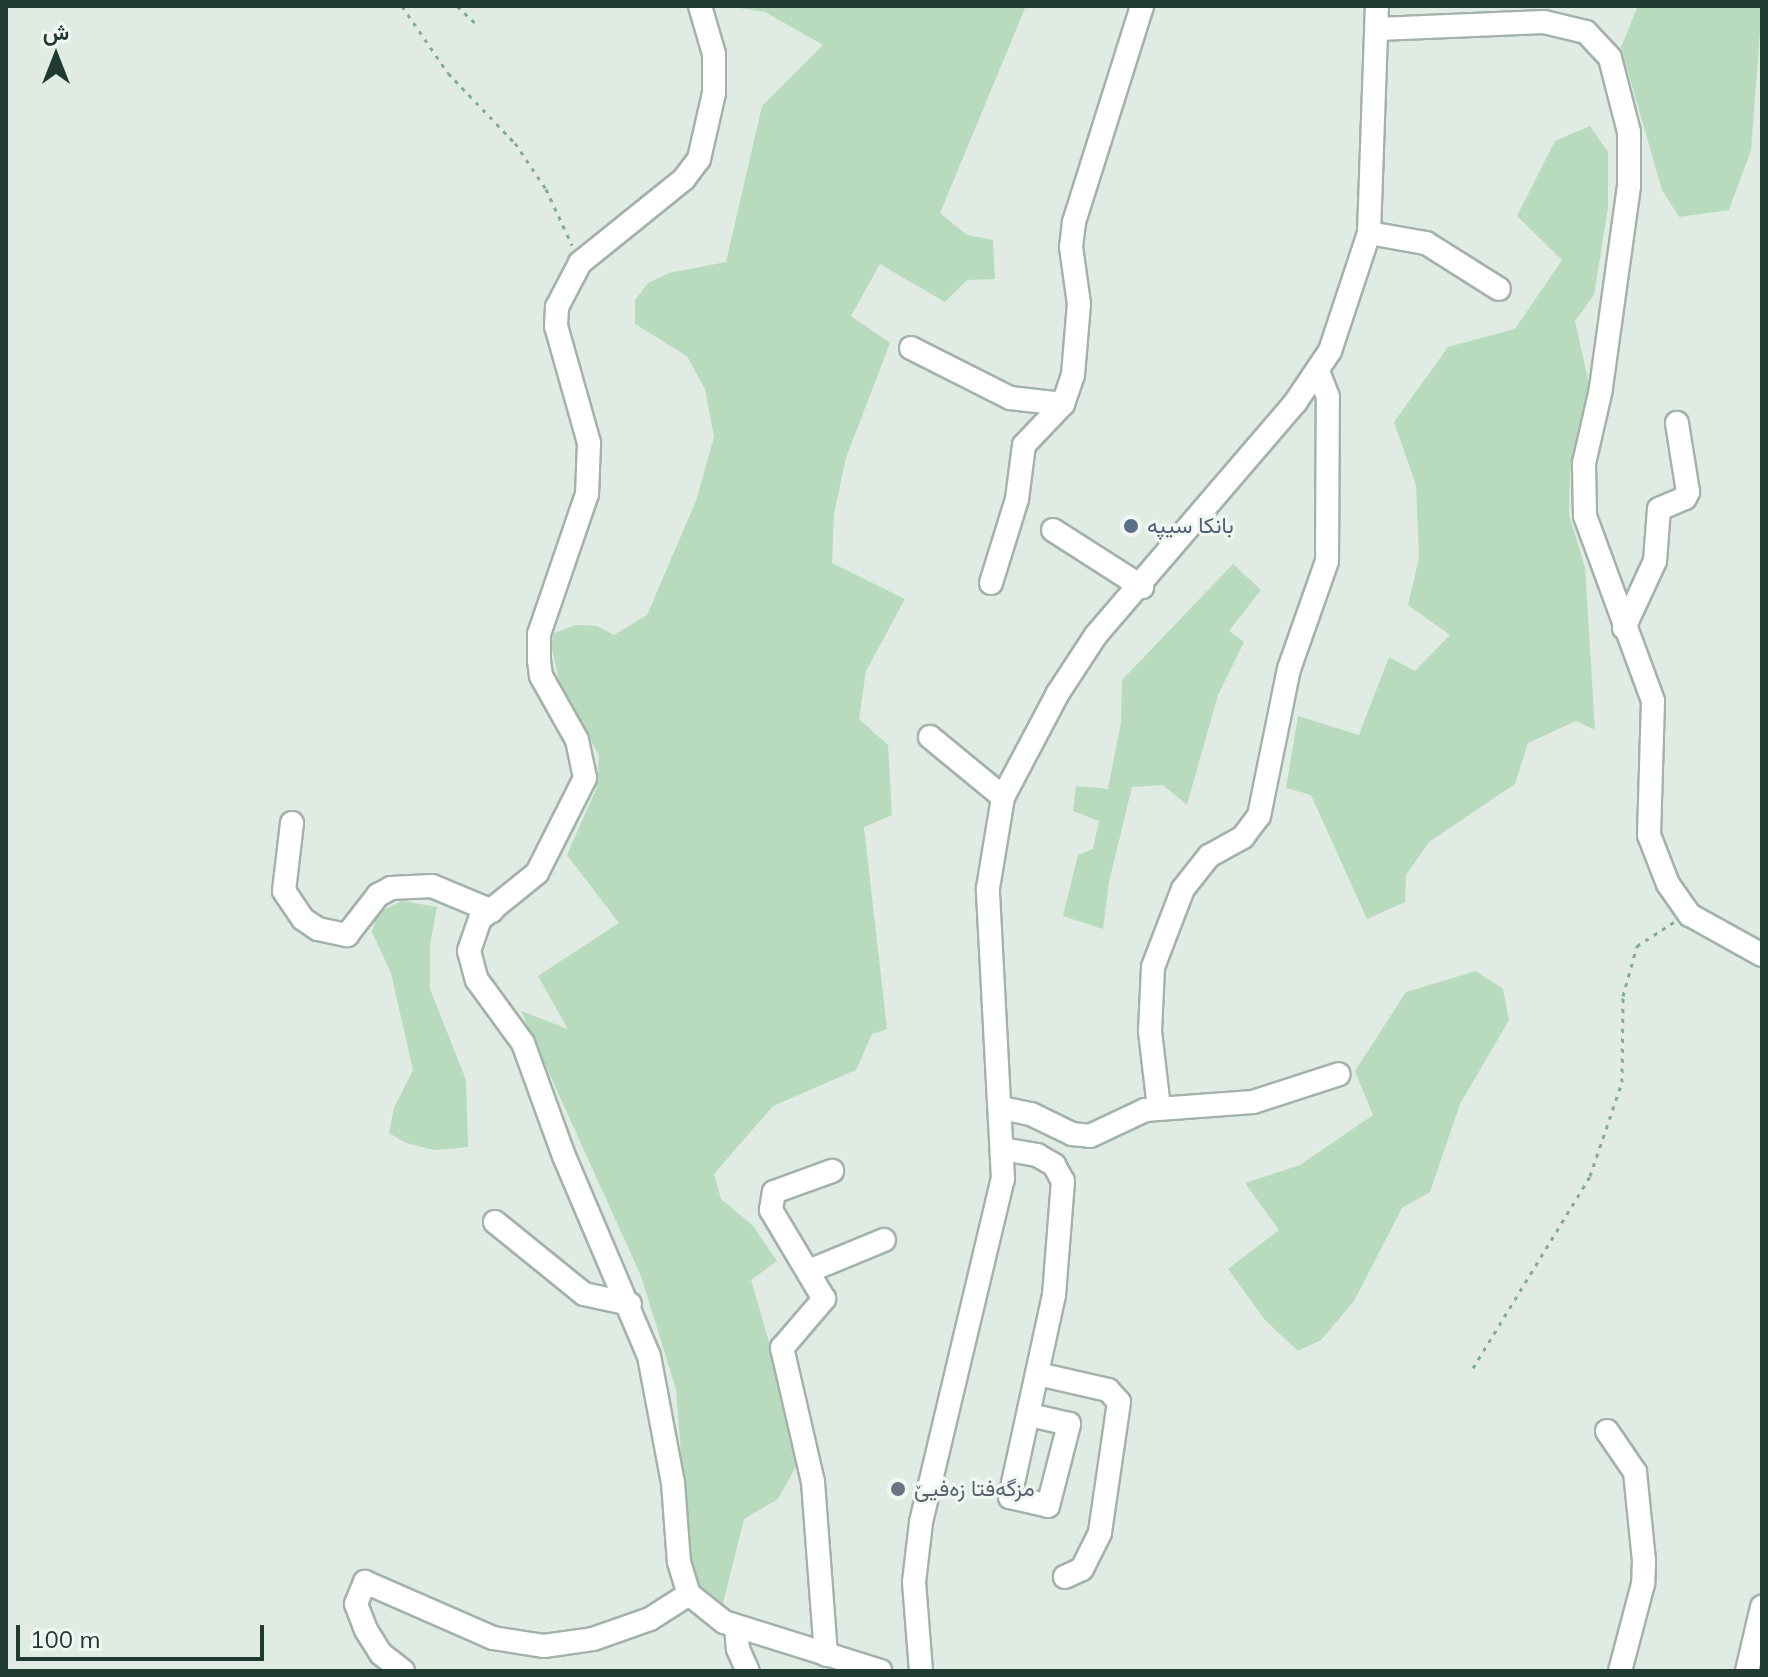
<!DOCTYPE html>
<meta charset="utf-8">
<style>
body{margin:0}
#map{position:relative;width:1768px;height:1677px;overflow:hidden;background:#e0ebe4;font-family:Mulish,Vazirmatn,sans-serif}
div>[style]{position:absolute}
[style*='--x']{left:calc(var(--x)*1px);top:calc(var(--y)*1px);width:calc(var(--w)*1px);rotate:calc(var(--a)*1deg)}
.green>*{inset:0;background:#b9dbbd}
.path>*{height:3px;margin-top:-1.5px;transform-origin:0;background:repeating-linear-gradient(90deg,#81ad98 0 4px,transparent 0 10px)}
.roads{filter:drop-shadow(2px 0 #a3b2aa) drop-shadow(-2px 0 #a3b2aa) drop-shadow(0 2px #a3b2aa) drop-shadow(0 -2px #a3b2aa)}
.minor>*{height:22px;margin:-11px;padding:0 11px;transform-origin:11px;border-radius:11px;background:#fff}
.dots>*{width:22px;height:22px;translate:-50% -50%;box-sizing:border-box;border:4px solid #f0f7f3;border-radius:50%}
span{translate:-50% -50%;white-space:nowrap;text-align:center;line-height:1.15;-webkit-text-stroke:6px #f0f7f3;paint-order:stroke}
.service-label{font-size:22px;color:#4e5e75}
.left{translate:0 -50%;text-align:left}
.worship-label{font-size:22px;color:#5b616d}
.frame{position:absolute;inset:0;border:8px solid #213a2f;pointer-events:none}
.north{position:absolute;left:16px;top:16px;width:80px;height:80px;-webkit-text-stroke:6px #f0f7f3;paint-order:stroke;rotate:0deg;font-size:22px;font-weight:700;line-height:32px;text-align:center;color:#213a2f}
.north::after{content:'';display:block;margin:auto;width:28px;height:36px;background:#213a2f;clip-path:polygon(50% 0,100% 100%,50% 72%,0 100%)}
.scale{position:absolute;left:16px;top:1625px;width:248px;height:36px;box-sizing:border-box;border:4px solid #213a2f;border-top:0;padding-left:10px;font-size:24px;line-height:28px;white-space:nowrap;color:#213a2f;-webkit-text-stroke:6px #f0f7f3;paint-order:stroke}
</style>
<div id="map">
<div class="green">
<div style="clip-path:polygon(725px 6px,1026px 6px,940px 213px,967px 235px,993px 240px,995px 279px,967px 280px,945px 302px,880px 264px,851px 316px,890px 343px,846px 458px,834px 514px,832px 563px,905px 599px,866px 671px,859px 719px,888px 745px,892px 815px,864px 827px,887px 1029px,872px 1034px,856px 1070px,773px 1106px,714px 1174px,721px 1199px,753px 1226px,777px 1261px,751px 1280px,784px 1393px,798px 1463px,778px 1499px,744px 1519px,723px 1603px,705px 1596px,690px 1574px,676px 1389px,641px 1276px,521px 1011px,568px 1029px,538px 976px,619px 923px,567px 855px,597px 787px,599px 755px,561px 689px,551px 644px,554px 633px,576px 625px,597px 626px,614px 635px,647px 615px,696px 501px,714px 437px,705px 389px,687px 356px,635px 324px,635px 300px,648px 283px,669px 273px,726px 262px,762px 106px,823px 45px,765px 12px)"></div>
<div style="clip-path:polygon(1638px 6px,1762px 6px,1751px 150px,1729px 210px,1679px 217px,1662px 190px,1621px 47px)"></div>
<div style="clip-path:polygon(1590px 126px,1608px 152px,1608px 208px,1594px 295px,1575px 321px,1591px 393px,1570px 473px,1569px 515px,1585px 567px,1595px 730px,1576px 721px,1528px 743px,1515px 784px,1429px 842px,1406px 875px,1405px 902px,1367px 919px,1311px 795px,1286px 788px,1298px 716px,1359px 735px,1389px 657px,1415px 671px,1450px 635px,1408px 605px,1419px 558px,1416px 485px,1394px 422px,1448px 347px,1515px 329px,1562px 260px,1517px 216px,1555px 141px)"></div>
<div style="clip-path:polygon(1233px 564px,1261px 590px,1229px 631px,1244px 642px,1218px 695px,1187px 805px,1163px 785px,1132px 787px,1109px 882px,1103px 929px,1063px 916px,1078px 855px,1093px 849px,1099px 821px,1073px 811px,1076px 786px,1108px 789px,1121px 722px,1122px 680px)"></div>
<div style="clip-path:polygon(402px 901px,437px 907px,430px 945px,430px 989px,466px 1080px,468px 1147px,434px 1150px,406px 1143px,389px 1133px,394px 1108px,413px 1070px,391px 973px,372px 932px,377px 913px)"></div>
<div style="clip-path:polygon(1476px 971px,1503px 989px,1509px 1020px,1460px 1104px,1430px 1192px,1402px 1208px,1354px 1301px,1321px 1340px,1298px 1351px,1265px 1320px,1228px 1269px,1279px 1230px,1245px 1183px,1300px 1165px,1373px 1115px,1355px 1071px,1406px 992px)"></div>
</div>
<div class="path">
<div style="--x:402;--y:6;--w:81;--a:55.5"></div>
<div style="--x:448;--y:73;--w:97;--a:46.3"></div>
<div style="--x:515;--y:143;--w:55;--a:56"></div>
<div style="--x:546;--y:189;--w:62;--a:65.1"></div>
<div style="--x:457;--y:6;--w:26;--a:43"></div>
<div style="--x:1473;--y:1368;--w:225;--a:-58.6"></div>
<div style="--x:1590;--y:1176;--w:99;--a:-71.2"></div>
<div style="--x:1622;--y:1082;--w:86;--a:-89.3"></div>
<div style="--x:1623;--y:996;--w:52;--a:-74.4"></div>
<div style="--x:1637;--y:946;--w:44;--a:-33"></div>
</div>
<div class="roads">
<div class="minor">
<div style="--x:700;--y:6;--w:50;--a:73.7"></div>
<div style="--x:714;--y:54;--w:39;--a:90"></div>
<div style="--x:714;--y:93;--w:68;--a:102.8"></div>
<div style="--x:699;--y:159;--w:25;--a:127"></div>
<div style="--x:684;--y:179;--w:134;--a:141.1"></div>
<div style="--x:580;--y:263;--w:50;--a:117.6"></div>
<div style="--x:557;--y:307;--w:19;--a:93"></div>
<div style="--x:556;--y:326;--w:122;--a:74.2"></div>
<div style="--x:589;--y:443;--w:51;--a:92.2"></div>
<div style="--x:587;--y:494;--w:148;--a:108.9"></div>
<div style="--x:539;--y:634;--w:26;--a:90"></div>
<div style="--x:539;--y:660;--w:16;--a:83"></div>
<div style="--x:541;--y:676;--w:73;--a:60.6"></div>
<div style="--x:577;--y:740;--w:39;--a:78"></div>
<div style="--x:585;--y:778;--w:106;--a:116.8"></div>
<div style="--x:537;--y:873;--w:73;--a:141.1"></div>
<div style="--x:480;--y:919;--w:34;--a:109"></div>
<div style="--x:469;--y:951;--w:30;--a:75"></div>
<div style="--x:477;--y:980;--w:78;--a:53.9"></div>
<div style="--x:523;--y:1043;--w:120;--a:70.1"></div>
<div style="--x:564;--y:1156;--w:217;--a:67"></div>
<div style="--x:649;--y:1356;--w:129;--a:79.3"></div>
<div style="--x:673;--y:1483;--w:79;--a:85.7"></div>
<div style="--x:679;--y:1562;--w:34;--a:73"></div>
<div style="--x:689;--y:1594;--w:45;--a:38.7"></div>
<div style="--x:724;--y:1622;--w:164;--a:17.4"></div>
<div style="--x:1378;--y:29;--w:166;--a:-2.4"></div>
<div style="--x:1544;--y:22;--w:43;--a:13.4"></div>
<div style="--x:1586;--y:32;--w:35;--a:47"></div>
<div style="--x:1610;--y:58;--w:76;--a:75.6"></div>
<div style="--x:1629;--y:132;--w:54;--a:90"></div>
<div style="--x:1629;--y:186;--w:205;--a:97.9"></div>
<div style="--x:1601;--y:389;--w:76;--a:102.9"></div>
<div style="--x:1584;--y:463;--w:53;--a:88.9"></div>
<div style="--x:1585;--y:516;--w:197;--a:69.8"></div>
<div style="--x:1653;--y:701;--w:134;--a:91.7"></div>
<div style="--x:1649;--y:835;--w:53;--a:68.8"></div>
<div style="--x:1668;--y:884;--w:38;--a:55"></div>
<div style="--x:1690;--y:915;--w:82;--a:29.1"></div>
<div style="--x:1369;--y:233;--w:58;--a:10"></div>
<div style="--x:1426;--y:243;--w:86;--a:32.2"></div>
<div style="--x:911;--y:348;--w:111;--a:26.8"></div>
<div style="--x:1010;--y:398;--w:53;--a:6.5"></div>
<div style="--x:1053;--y:530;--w:106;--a:32.6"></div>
<div style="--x:991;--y:583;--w:88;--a:-72.8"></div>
<div style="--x:1017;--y:499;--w:54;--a:-82.6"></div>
<div style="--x:1024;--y:445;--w:57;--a:-46.4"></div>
<div style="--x:1063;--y:404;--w:31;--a:-71"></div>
<div style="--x:1073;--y:375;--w:71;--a:-85.2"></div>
<div style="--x:1079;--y:304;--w:58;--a:-98"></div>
<div style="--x:1071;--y:247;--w:25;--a:-83"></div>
<div style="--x:1074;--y:222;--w:226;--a:-72.5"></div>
<div style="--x:1624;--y:628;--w:74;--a:-65.2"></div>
<div style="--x:1655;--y:561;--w:52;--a:-85.6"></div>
<div style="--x:1659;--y:509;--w:28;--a:-23"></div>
<div style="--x:1685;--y:498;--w:7;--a:-63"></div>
<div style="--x:1688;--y:492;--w:70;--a:-99.1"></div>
<div style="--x:930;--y:737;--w:94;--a:39.4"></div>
<div style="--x:292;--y:823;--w:68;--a:96.7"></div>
<div style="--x:284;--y:891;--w:34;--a:56"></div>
<div style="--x:303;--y:919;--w:18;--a:34"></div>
<div style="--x:318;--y:929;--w:30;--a:12"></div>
<div style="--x:347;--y:935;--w:51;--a:-52.2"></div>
<div style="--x:378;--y:895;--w:15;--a:-28"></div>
<div style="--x:391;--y:888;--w:41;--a:-2.8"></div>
<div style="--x:432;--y:886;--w:65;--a:22.6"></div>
<div style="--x:1002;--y:1108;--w:30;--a:12"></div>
<div style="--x:1031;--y:1114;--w:46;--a:26"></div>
<div style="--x:1072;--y:1134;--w:18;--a:6"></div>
<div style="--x:1090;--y:1136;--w:61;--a:-25.3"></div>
<div style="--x:1145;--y:1110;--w:108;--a:-4.2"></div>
<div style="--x:1253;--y:1102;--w:90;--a:-18"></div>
<div style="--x:1159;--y:1108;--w:78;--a:-96.7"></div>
<div style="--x:1150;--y:1031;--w:64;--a:-87.3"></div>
<div style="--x:1153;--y:967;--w:84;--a:-69"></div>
<div style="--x:1183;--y:889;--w:42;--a:-51.8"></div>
<div style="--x:1209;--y:856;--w:39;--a:-29"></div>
<div style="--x:1243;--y:837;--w:26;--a:-53"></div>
<div style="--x:1259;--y:816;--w:150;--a:-78.5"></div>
<div style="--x:1289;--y:669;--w:114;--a:-70.6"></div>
<div style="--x:1327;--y:561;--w:164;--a:-89.7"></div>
<div style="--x:1328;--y:397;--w:28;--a:-111"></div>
<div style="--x:1003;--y:1149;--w:35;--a:10"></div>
<div style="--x:1037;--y:1155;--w:20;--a:30"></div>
<div style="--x:1054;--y:1165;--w:18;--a:61"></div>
<div style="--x:1063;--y:1181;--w:114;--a:94.5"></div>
<div style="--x:1054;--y:1295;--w:207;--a:102.3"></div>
<div style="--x:1010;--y:1497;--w:39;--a:13"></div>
<div style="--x:1048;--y:1506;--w:85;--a:-75.6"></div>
<div style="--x:1069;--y:1424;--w:39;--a:-167"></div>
<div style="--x:495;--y:1222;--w:114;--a:39"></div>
<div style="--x:584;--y:1294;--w:47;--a:12.3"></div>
<div style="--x:809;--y:1271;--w:81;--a:-22.5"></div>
<div style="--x:1038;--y:1374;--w:72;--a:12.9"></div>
<div style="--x:1108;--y:1390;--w:16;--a:47"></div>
<div style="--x:1119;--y:1402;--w:132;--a:98.3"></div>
<div style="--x:1100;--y:1533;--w:40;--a:116.6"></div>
<div style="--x:1082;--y:1569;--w:19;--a:155"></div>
<div style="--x:1607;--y:1431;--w:50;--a:55.7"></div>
<div style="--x:1635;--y:1472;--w:89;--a:84.2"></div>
<div style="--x:1644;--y:1561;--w:23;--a:92"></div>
<div style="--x:1643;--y:1584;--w:90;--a:104.8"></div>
<div style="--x:736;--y:1627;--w:22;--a:85"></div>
<div style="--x:738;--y:1649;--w:24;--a:66"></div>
<div style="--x:826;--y:1655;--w:173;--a:-94.3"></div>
<div style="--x:813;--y:1482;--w:138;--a:-103"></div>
<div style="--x:782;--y:1348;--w:65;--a:-49.4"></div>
<div style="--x:824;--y:1299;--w:104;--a:-120.8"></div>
<div style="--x:771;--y:1210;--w:18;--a:-81"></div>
<div style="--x:774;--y:1192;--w:62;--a:-19.9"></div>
<div style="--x:403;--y:1671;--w:28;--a:-142"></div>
<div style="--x:381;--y:1654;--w:28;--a:-122"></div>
<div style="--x:366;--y:1630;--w:28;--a:-111"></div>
<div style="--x:356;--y:1604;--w:24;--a:-68"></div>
<div style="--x:365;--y:1582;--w:140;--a:23.6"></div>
<div style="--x:493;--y:1638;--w:52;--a:8.9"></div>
<div style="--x:544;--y:1646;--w:49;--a:-8.1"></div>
<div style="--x:593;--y:1639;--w:60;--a:-19.3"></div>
<div style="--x:650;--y:1619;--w:46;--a:-32.7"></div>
<div style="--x:921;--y:1671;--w:89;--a:-94.5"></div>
<div style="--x:914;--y:1582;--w:60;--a:-83.3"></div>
<div style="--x:921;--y:1522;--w:353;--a:-76.6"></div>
<div style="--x:1003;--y:1179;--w:291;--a:-93"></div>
<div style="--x:988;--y:888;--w:92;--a:-80.6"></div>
<div style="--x:1003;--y:797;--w:118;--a:-62.1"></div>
<div style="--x:1058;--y:693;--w:69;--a:-56.8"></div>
<div style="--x:1096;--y:635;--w:306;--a:-49.4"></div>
<div style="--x:1295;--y:403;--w:63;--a:-56.1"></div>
<div style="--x:1330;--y:351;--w:124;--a:-71.7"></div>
<div style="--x:1369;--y:233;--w:227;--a:-88"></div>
<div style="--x:1747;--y:1671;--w:66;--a:-76.8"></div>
</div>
</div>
<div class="dots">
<div style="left:1131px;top:526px;background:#5c6f8a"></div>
<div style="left:898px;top:1489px;background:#6b7280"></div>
</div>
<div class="service-label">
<span class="left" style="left:1147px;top:526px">بانکا سیپە</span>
</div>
<div class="worship-label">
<span class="left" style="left:914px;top:1489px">مزگەفتا زەفیێ</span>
</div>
<div class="frame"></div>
<div class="north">ش</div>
<div class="scale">100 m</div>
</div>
